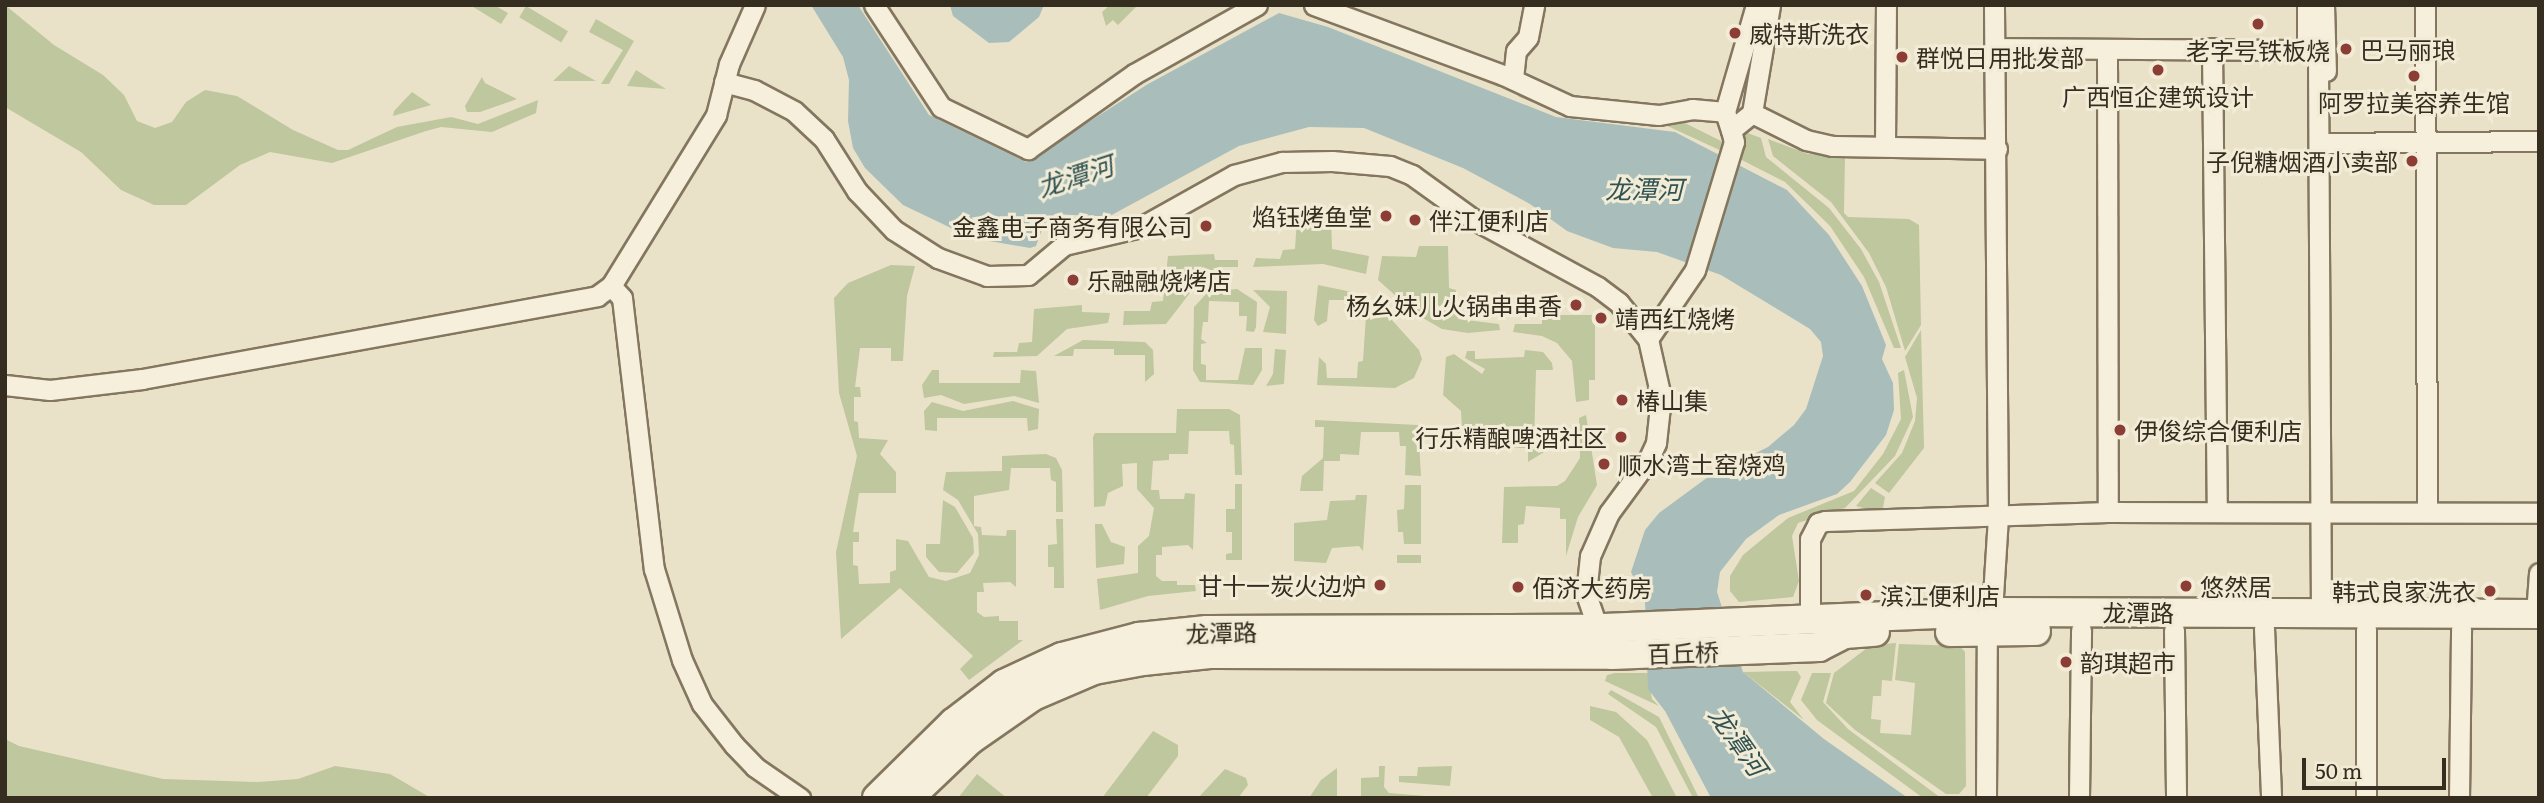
<!DOCTYPE html>
<meta charset="utf-8">
<style>
body{margin:0}
#map{position:relative;width:2544px;height:803px;overflow:hidden;background:#eae2c8;font-family:Literata,"Noto Sans SC",serif}
div>[style]{position:absolute}
[style*='--x']{left:calc(var(--x)*1px);top:calc(var(--y)*1px);width:calc(var(--w)*1px);rotate:calc(var(--a)*1deg)}
.green>*{inset:0;background:#bec79d;transform-origin:0 0}
.water>*{inset:0;background:#a9beba}
.roads{filter:drop-shadow(2px 0 #84765f) drop-shadow(-2px 0 #84765f) drop-shadow(0 2px #84765f) drop-shadow(0 -2px #84765f)}
.street>*{height:19px;margin:-9.5px;padding:0 9.5px;transform-origin:9.5px;border-radius:9.5px;background:#f5efdb}
.secondary>*{height:28px;margin:-14px;padding:0 14px;transform-origin:14px;border-radius:14px;background:#f5efdb}
.dots>*{width:19px;height:19px;translate:-50% -50%;box-sizing:border-box;border:4px solid #f2ecd7;border-radius:50%}
span{translate:-50% -50%;white-space:nowrap;text-align:center;line-height:1.15;-webkit-text-stroke:6px #f2ecd7;paint-order:stroke}
.poi-label{font-size:24px;color:#362d21}
.left{translate:0 -50%;text-align:left}
.right{translate:-100% -50%;text-align:right}
.street-label{font-size:24px;color:#362d21}
.water-label{font-size:26px;color:#325354;font-style:italic}
.frame{position:absolute;inset:0;border:7px solid #362d21;pointer-events:none}
.scale{position:absolute;left:2302px;top:758px;width:144px;height:32px;box-sizing:border-box;border:4px solid #362d21;border-top:0;padding-left:9px;font-size:21px;line-height:24px;white-space:nowrap;color:#362d21;-webkit-text-stroke:5px #f2ecd7;paint-order:stroke}
</style>
<div id="map">
<div class="green">
<div style="clip-path:polygon(5px 5px,54px 45px,103px 75px,124px 95px,137px 121px,155px 128px,172px 122px,186px 102px,205px 90px,237px 96px,293px 130px,338px 150px,348px 150px,397px 127px,451px 117px,478px 124px,538px 100px,536px 113px,492px 132px,441px 127px,426px 131px,332px 163px,270px 152px,240px 165px,186px 205px,154px 205px,121px 190px,81px 152px,5px 107px)"></div>
<div style="clip-path:polygon(470px 5px,494px 5px,508px 13px,501px 24px)"></div>
<div style="clip-path:polygon(1110px 5px,1138px 5px,1118px 25px,1113px 20px,1106px 26px,1102px 12px)"></div>
<div style="left:526px;top:6px;width:49px;height:13px;rotate:31deg"></div>
<div style="clip-path:polygon(596px 19px,634px 41px,609px 84px,601px 84px,623px 50px,589px 32px)"></div>
<div style="clip-path:polygon(1396px 45px,1506px 84px,1498px 87px)"></div>
<div style="clip-path:polygon(569px 66px,596px 81px,553px 81px)"></div>
<div style="clip-path:polygon(636px 70px,666px 89px,627px 86px)"></div>
<div style="clip-path:polygon(482px 77px,485px 83px,517px 99px,480px 112px,467px 112px,465px 106px)"></div>
<div style="clip-path:polygon(1512px 88px,1677px 119px,1729px 145px,1726px 153px,1661px 123px,1556px 111px,1519px 97px)"></div>
<div style="clip-path:polygon(412px 92px,431px 105px,393px 116px,394px 111px)"></div>
<div style="clip-path:polygon(1742px 131px,1761px 138px,1766px 157px,1829px 208px,1861px 249px,1879px 282px,1901px 348px,1894px 348px,1864px 277px,1830px 226px,1785px 182px,1734px 156px)"></div>
<div style="clip-path:polygon(1768px 139px,1808px 154px,1845px 156px,1844px 213px,1848px 217px,1909px 219px,1919px 225px,1921px 325px,1905px 351px,1886px 287px,1869px 253px,1831px 202px,1773px 156px)"></div>
<div style="clip-path:polygon(1331px 216px,1332px 249px,1369px 256px,1366px 274px,1323px 264px,1253px 267px,1256px 258px,1280px 259px,1283px 250px,1295px 249px,1297px 217px)"></div>
<div style="clip-path:polygon(1419px 246px,1448px 246px,1449px 288px,1456px 290px,1458px 319px,1499px 324px,1500px 330px,1468px 333px,1442px 329px,1416px 314px,1378px 280px,1382px 256px,1416px 257px)"></div>
<div style="clip-path:polygon(1214px 254px,1215px 260px,1238px 260px,1238px 267px,1219px 267px,1203px 276px,1166px 324px,1123px 325px,1124px 311px,1150px 311px,1152px 302px,1163px 301px,1168px 256px)"></div>
<div style="clip-path:polygon(891px 265px,915px 266px,907px 296px,903px 361px,891px 361px,891px 348px,860px 348px,855px 387px,860px 387px,861px 397px,854px 397px,854px 421px,858px 422px,859px 438px,888px 440px,880px 454px,896px 472px,896px 493px,859px 493px,853px 532px,859px 532px,859px 542px,853px 542px,853px 565px,858px 566px,859px 584px,890px 583px,890px 572px,896px 570px,896px 539px,908px 541px,929px 577px,946px 581px,970px 573px,979px 555px,978px 534px,958px 500px,943px 490px,946px 472px,1002px 471px,1002px 456px,1046px 454px,1056px 458px,1062px 470px,1063px 512px,1056px 512px,1056px 482px,1051px 480px,1050px 468px,1011px 468px,1009px 490px,974px 496px,974px 526px,981px 527px,982px 535px,1006px 536px,1007px 530px,1016px 530px,1016px 587px,1010px 582px,983px 583px,984px 592px,977px 592px,977px 612px,984px 617px,999px 616px,999px 621px,1018px 621px,1018px 640px,1023px 640px,969px 680px,960px 669px,973px 656px,900px 588px,841px 639px,836px 552px,857px 456px,839px 393px,834px 298px,848px 283px)"></div>
<div style="clip-path:polygon(1318px 285px,1352px 292px,1391px 319px,1419px 350px,1422px 359px,1414px 378px,1395px 388px,1317px 385px,1319px 357px,1326px 364px,1327px 378px,1357px 378px,1358px 362px,1363px 361px,1366px 315px,1359px 315px,1359px 300px,1329px 300px,1327px 321px,1318px 326px,1314px 320px)"></div>
<div style="clip-path:polygon(1237px 289px,1257px 302px,1256px 327px,1254px 332px,1246px 331px,1247px 316px,1239px 316px,1239px 302px,1209px 301px,1208px 322px,1203px 322px,1201px 339px,1207px 343px,1201px 344px,1201px 364px,1206px 365px,1206px 380px,1238px 380px,1245px 348px,1262px 348px,1262px 370px,1253px 385px,1200px 382px,1193px 370px,1194px 307px,1208px 292px)"></div>
<div style="clip-path:polygon(1253px 290px,1287px 291px,1286px 334px,1263px 332px,1270px 307px)"></div>
<div style="clip-path:polygon(1082px 305px,1082px 312px,1110px 313px,1108px 323px,1067px 329px,1037px 356px,993px 357px,994px 352px,1017px 352px,1019px 343px,1032px 342px,1034px 309px)"></div>
<div style="clip-path:polygon(1542px 315px,1595px 315px,1595px 380px,1589px 380px,1589px 400px,1576px 402px,1572px 361px,1557px 343px,1542px 336px,1513px 332px,1515px 324px,1542px 324px)"></div>
<div style="clip-path:polygon(1921px 330px,1924px 448px,1889px 493px,1875px 483px,1902px 453px,1915px 421px,1917px 398px,1905px 357px)"></div>
<div style="clip-path:polygon(1083px 340px,1145px 342px,1153px 350px,1154px 374px,1145px 382px,1145px 355px,1114px 355px,1114px 349px,1074px 349px,1073px 356px,1054px 356px)"></div>
<div style="clip-path:polygon(1275px 349px,1286px 350px,1284px 384px,1266px 386px,1273px 374px)"></div>
<div style="clip-path:polygon(1525px 350px,1543px 352px,1552px 363px,1553px 370px,1536px 370px,1534px 444px,1552px 444px,1549px 449px,1528px 462px,1528px 448px,1463px 447px,1461px 411px,1443px 395px,1446px 357px,1454px 354px,1482px 374px,1485px 369px,1465px 358px,1467px 351px,1475px 351px,1475px 359px,1524px 357px)"></div>
<div style="clip-path:polygon(932px 370px,939px 370px,939px 383px,1020px 383px,1021px 370px,1036px 371px,1039px 403px,1014px 396px,964px 404px,941px 395px,924px 398px,922px 385px)"></div>
<div style="clip-path:polygon(1904px 370px,1913px 417px,1895px 456px,1845px 508px,1798px 523px,1792px 536px,1799px 581px,1793px 597px,1739px 602px,1730px 591px,1730px 576px,1743px 555px,1788px 518px,1854px 491px,1883px 454px,1901px 419px,1898px 373px)"></div>
<div style="clip-path:polygon(1013px 401px,1039px 409px,1038px 429px,1028px 431px,1027px 418px,937px 418px,937px 431px,925px 430px,924px 411px,932px 402px,963px 411px)"></div>
<div style="clip-path:polygon(1177px 409px,1229px 409px,1240px 415px,1242px 475px,1235px 475px,1234px 445px,1230px 444px,1229px 431px,1189px 431px,1188px 454px,1169px 454px,1169px 460px,1153px 461px,1151px 490px,1159px 490px,1160px 499px,1184px 499px,1185px 493px,1195px 494px,1193px 550px,1188px 545px,1162px 547px,1162px 555px,1156px 555px,1156px 576px,1162px 581px,1177px 581px,1177px 585px,1195px 585px,1196px 591px,1148px 596px,1100px 610px,1097px 579px,1138px 573px,1138px 546px,1149px 536px,1154px 508px,1137px 489px,1137px 463px,1122px 464px,1123px 486px,1108px 493px,1105px 506px,1094px 507px,1093px 437px,1095px 433px,1176px 433px)"></div>
<div style="clip-path:polygon(1586px 415px,1597px 485px,1578px 517px,1566px 556px,1566px 519px,1560px 519px,1560px 508px,1526px 506px,1524px 524px,1518px 525px,1518px 543px,1502px 543px,1504px 487px,1557px 486px,1565px 481px,1580px 458px,1579px 418px)"></div>
<div style="clip-path:polygon(1315px 420px,1418px 425px,1421px 476px,1405px 475px,1406px 446px,1400px 446px,1399px 432px,1361px 432px,1359px 455px,1340px 454px,1340px 461px,1324px 461px,1323px 491px,1300px 491px,1302px 476px,1323px 458px,1324px 427px,1315px 427px)"></div>
<div style="clip-path:polygon(1235px 484px,1242px 484px,1242px 560px,1226px 560px,1226px 554px,1232px 553px,1232px 532px,1226px 532px,1226px 509px,1235px 509px)"></div>
<div style="clip-path:polygon(1405px 485px,1421px 485px,1421px 544px,1404px 544px,1403px 532px,1398px 532px,1397px 510px,1404px 509px)"></div>
<div style="clip-path:polygon(1871px 488px,1885px 497px,1882px 513px,1856px 506px)"></div>
<div style="clip-path:polygon(1356px 495px,1367px 495px,1363px 551px,1359px 546px,1332px 548px,1326px 563px,1294px 561px,1294px 523px,1327px 520px,1330px 501px,1355px 500px)"></div>
<div style="clip-path:polygon(943px 500px,955px 507px,973px 538px,974px 553px,957px 573px,939px 572px,926px 557px,926px 544px,940px 544px)"></div>
<div style="clip-path:polygon(1056px 519px,1063px 519px,1064px 588px,1054px 588px,1054px 567px,1048px 567px,1048px 545px,1057px 544px)"></div>
<div style="clip-path:polygon(1095px 524px,1102px 524px,1111px 542px,1125px 547px,1124px 564px,1096px 568px)"></div>
<div style="left:1397px;top:555px;width:24px;height:8px"></div>
<div style="clip-path:polygon(1896px 643px,1892px 681px,1882px 680px,1881px 696px,1873px 696px,1871px 719px,1881px 720px,1880px 733px,1911px 735px,1915px 683px,1895px 680px,1899px 644px,1960px 646px,1965px 652px,1966px 786px,1959px 794px,1946px 794px,1855px 730px,1826px 703px,1834px 673px,1871px 645px)"></div>
<div style="clip-path:polygon(1797px 671px,1801px 677px,1790px 702px,1804px 720px,1743px 672px)"></div>
<div style="clip-path:polygon(1615px 673px,1648px 673px,1652px 699px,1659px 706px,1605px 681px,1607px 675px)"></div>
<div style="clip-path:polygon(1812px 673px,1831px 673px,1823px 702px,1848px 729px,1941px 798px,1923px 798px,1817px 720px,1801px 700px)"></div>
<div style="clip-path:polygon(1611px 690px,1659px 717px,1699px 798px,1693px 798px,1656px 727px,1608px 694px)"></div>
<div style="clip-path:polygon(1590px 706px,1616px 712px,1647px 740px,1677px 798px,1653px 798px,1619px 737px,1590px 720px)"></div>
<div style="clip-path:polygon(1153px 731px,1178px 745px,1178px 756px,1146px 798px,1102px 798px)"></div>
<div style="clip-path:polygon(5px 739px,19px 746px,163px 779px,258px 782px,298px 779px,335px 766px,390px 774px,431px 798px,5px 798px)"></div>
<div style="clip-path:polygon(1379px 766px,1385px 766px,1384px 787px,1389px 793px,1449px 798px,1361px 798px,1361px 778px,1379px 777px)"></div>
<div style="clip-path:polygon(1452px 766px,1450px 786px,1399px 782px,1399px 776px,1417px 776px,1418px 767px)"></div>
<div style="clip-path:polygon(1337px 768px,1337px 798px,1309px 798px,1321px 780px)"></div>
<div style="clip-path:polygon(1225px 769px,1246px 778px,1248px 785px,1238px 798px,1198px 798px)"></div>
<div style="clip-path:polygon(977px 774px,1007px 798px,958px 798px)"></div>
</div>
<div class="water">
<div style="clip-path:polygon(811px 5px,858px 5px,929px 115px,1026px 162px,1148px 84px,1279px 13px,1328px 27px,1556px 117px,1675px 132px,1787px 190px,1829px 235px,1862px 286px,1886px 345px,1882px 359px,1893px 383px,1894px 410px,1886px 435px,1850px 482px,1837px 494px,1779px 515px,1746px 539px,1720px 572px,1717px 592px,1743px 672px,1824px 739px,1908px 798px,1711px 798px,1665px 711px,1648px 689px,1645px 601px,1631px 572px,1645px 530px,1659px 513px,1708px 477px,1768px 447px,1794px 425px,1806px 409px,1823px 356px,1821px 342px,1810px 329px,1721px 275px,1657px 252px,1613px 248px,1567px 231px,1530px 204px,1463px 168px,1364px 128px,1309px 127px,1239px 146px,1108px 217px,1055px 214px,1044px 224px,1036px 246px,1030px 248px,972px 238px,903px 205px,865px 168px,853px 148px,848px 121px,849px 80px,843px 57px)"></div>
<div style="clip-path:polygon(950px 5px,1044px 5px,1039px 17px,1009px 42px,989px 43px,953px 16px)"></div>
</div>
<div class="roads">
<div class="street">
<div style="--x:874;--y:5;--w:122;--a:56.7"></div>
<div style="--x:941;--y:107;--w:97;--a:25.8"></div>
<div style="--x:1028;--y:149;--w:130;--a:-35.3"></div>
<div style="--x:1134;--y:74;--w:141;--a:-29.3"></div>
<div style="--x:1314;--y:5;--w:202;--a:20.3"></div>
<div style="--x:1503;--y:75;--w:74;--a:24.8"></div>
<div style="--x:1570;--y:106;--w:89;--a:5.8"></div>
<div style="--x:1659;--y:115;--w:34;--a:-10"></div>
<div style="--x:1692;--y:109;--w:33;--a:5"></div>
<div style="--x:1756;--y:5;--w:111;--a:106.2"></div>
<div style="--x:1725;--y:112;--w:19;--a:72"></div>
<div style="--x:1731;--y:130;--w:27;--a:-39"></div>
<div style="--x:1752;--y:113;--w:109;--a:-80.5"></div>
<div style="--x:2307;--y:5;--w:37;--a:90"></div>
<div style="--x:2307;--y:42;--w:21;--a:59"></div>
<div style="--x:2318;--y:60;--w:551;--a:89.69"></div>
<div style="--x:2324;--y:5;--w:66;--a:88.3"></div>
<div style="--x:2425;--y:5;--w:506;--a:89.77"></div>
<div style="--x:1995;--y:48;--w:327;--a:0.4"></div>
<div style="--x:2212;--y:48;--w:464;--a:89.4"></div>
<div style="--x:2107;--y:50;--w:462;--a:89.9"></div>
<div style="--x:1513;--y:79;--w:28;--a:-84"></div>
<div style="--x:1516;--y:51;--w:18;--a:-49"></div>
<div style="--x:1528;--y:37;--w:33;--a:-79"></div>
<div style="--x:724;--y:82;--w:31;--a:15"></div>
<div style="--x:754;--y:90;--w:45;--a:27.7"></div>
<div style="--x:794;--y:111;--w:41;--a:43"></div>
<div style="--x:824;--y:139;--w:62;--a:57.6"></div>
<div style="--x:857;--y:191;--w:54;--a:46.5"></div>
<div style="--x:894;--y:230;--w:52;--a:32.5"></div>
<div style="--x:938;--y:258;--w:52;--a:20.2"></div>
<div style="--x:987;--y:276;--w:41;--a:-1.4"></div>
<div style="--x:1028;--y:275;--w:47;--a:-39.8"></div>
<div style="--x:1064;--y:245;--w:79;--a:-13.2"></div>
<div style="--x:1141;--y:227;--w:107;--a:-29.2"></div>
<div style="--x:1234;--y:175;--w:50;--a:-15.2"></div>
<div style="--x:1282;--y:162;--w:50;--a:-1.1"></div>
<div style="--x:1332;--y:161;--w:58;--a:4.9"></div>
<div style="--x:1390;--y:166;--w:24;--a:22"></div>
<div style="--x:1412;--y:175;--w:75;--a:35.8"></div>
<div style="--x:1473;--y:219;--w:142;--a:28.5"></div>
<div style="--x:1598;--y:287;--w:26;--a:37"></div>
<div style="--x:1619;--y:303;--w:46;--a:51.1"></div>
<div style="--x:1648;--y:339;--w:59;--a:77.4"></div>
<div style="--x:1661;--y:397;--w:46;--a:96.2"></div>
<div style="--x:1656;--y:443;--w:19;--a:115"></div>
<div style="--x:1648;--y:460;--w:66;--a:126.3"></div>
<div style="--x:1609;--y:513;--w:47;--a:113.8"></div>
<div style="--x:1590;--y:556;--w:38;--a:96"></div>
<div style="--x:1586;--y:594;--w:36;--a:71"></div>
<div style="--x:1752;--y:113;--w:60;--a:26.6"></div>
<div style="--x:1806;--y:140;--w:27;--a:13"></div>
<div style="--x:1832;--y:146;--w:165;--a:1"></div>
<div style="--x:2319;--y:143;--w:220;--a:-0.5"></div>
<div style="--x:1885;--y:146;--w:141;--a:-89.6"></div>
<div style="--x:611;--y:286;--w:16;--a:47"></div>
<div style="--x:622;--y:298;--w:273;--a:83.3"></div>
<div style="--x:654;--y:569;--w:95;--a:72.9"></div>
<div style="--x:682;--y:660;--w:48;--a:65.6"></div>
<div style="--x:702;--y:704;--w:52;--a:52"></div>
<div style="--x:734;--y:745;--w:30;--a:46"></div>
<div style="--x:755;--y:767;--w:55;--a:34.6"></div>
<div style="--x:1648;--y:339;--w:83;--a:-55.7"></div>
<div style="--x:1695;--y:270;--w:134;--a:-73.1"></div>
<div style="--x:1734;--y:142;--w:12;--a:-104"></div>
<div style="--x:5;--y:385;--w:45;--a:6.3"></div>
<div style="--x:50;--y:390;--w:93;--a:-6.8"></div>
<div style="--x:142;--y:379;--w:463;--a:-10.3"></div>
<div style="--x:597;--y:296;--w:17;--a:-36"></div>
<div style="--x:611;--y:286;--w:201;--a:-58.4"></div>
<div style="--x:716;--y:115;--w:53;--a:-75.7"></div>
<div style="--x:729;--y:64;--w:64;--a:-66.2"></div>
<div style="--x:1992;--y:612;--w:95;--a:-86.4"></div>
<div style="--x:1998;--y:517;--w:512;--a:-90.45"></div>
<div style="--x:2536;--y:614;--w:41;--a:-85.8"></div>
<div style="--x:1810;--y:619;--w:80;--a:-90"></div>
<div style="--x:1810;--y:539;--w:18;--a:-63"></div>
<div style="--x:1818;--y:523;--w:7;--a:-16"></div>
<div style="--x:1825;--y:521;--w:283;--a:-1.8"></div>
<div style="--x:2108;--y:512;--w:431;--a:0.1"></div>
<div style="--x:2264;--y:628;--w:170;--a:87.6"></div>
<div style="--x:2366;--y:629;--w:169;--a:90"></div>
<div style="--x:2174;--y:630;--w:168;--a:89.3"></div>
<div style="--x:1986;--y:798;--w:166;--a:-89.7"></div>
<div style="--x:2079;--y:798;--w:168;--a:-89.3"></div>
<div style="--x:2459;--y:798;--w:169;--a:-89.3"></div>
</div>
<div class="secondary">
<div style="--x:1950;--y:632;--w:86;--a:-0.7"></div>
<div style="--x:877;--y:798;--w:107;--a:-44.6"></div>
<div style="--x:953;--y:723;--w:64;--a:-37.4"></div>
<div style="--x:1004;--y:684;--w:64;--a:-25"></div>
<div style="--x:1062;--y:657;--w:80;--a:-14.6"></div>
<div style="--x:1139;--y:637;--w:68;--a:-5.9"></div>
<div style="--x:1207;--y:630;--w:373;--a:-0.2"></div>
<div style="--x:1580;--y:629;--w:412;--a:-2.4"></div>
<div style="--x:1992;--y:612;--w:547;--a:0.21"></div>
<div style="--x:909;--y:798;--w:84;--a:-43.6"></div>
<div style="--x:970;--y:740;--w:77;--a:-34.9"></div>
<div style="--x:1033;--y:696;--w:66;--a:-23.1"></div>
<div style="--x:1094;--y:670;--w:50;--a:-10.4"></div>
<div style="--x:1143;--y:661;--w:67;--a:-6"></div>
<div style="--x:1210;--y:654;--w:402;--a:0.1"></div>
<div style="--x:1612;--y:655;--w:181;--a:-2.2"></div>
<div style="--x:1793;--y:648;--w:26;--a:-2"></div>
<div style="--x:1819;--y:647;--w:29;--a:-27"></div>
<div style="--x:1845;--y:634;--w:30;--a:-4"></div>
</div>
</div>
<div class="dots">
<div style="left:2258px;top:24px;background:#8c3d36"></div>
<div style="left:1735px;top:33px;background:#8c3d36"></div>
<div style="left:2346px;top:49px;background:#8c3d36"></div>
<div style="left:1902px;top:57px;background:#8c3d36"></div>
<div style="left:2158px;top:70px;background:#8c3d36"></div>
<div style="left:2414px;top:76px;background:#8c3d36"></div>
<div style="left:2412px;top:161px;background:#8c3d36"></div>
<div style="left:1386px;top:216px;background:#8c3d36"></div>
<div style="left:1415px;top:220px;background:#8c3d36"></div>
<div style="left:1206px;top:226px;background:#8c3d36"></div>
<div style="left:1073px;top:280px;background:#8c3d36"></div>
<div style="left:1576px;top:305px;background:#8c3d36"></div>
<div style="left:1601px;top:318px;background:#8c3d36"></div>
<div style="left:1622px;top:400px;background:#8c3d36"></div>
<div style="left:2120px;top:430px;background:#8c3d36"></div>
<div style="left:1621px;top:437px;background:#8c3d36"></div>
<div style="left:1604px;top:464px;background:#8c3d36"></div>
<div style="left:1380px;top:585px;background:#8c3d36"></div>
<div style="left:2186px;top:586px;background:#8c3d36"></div>
<div style="left:1518px;top:587px;background:#8c3d36"></div>
<div style="left:2490px;top:591px;background:#8c3d36"></div>
<div style="left:1866px;top:595px;background:#8c3d36"></div>
<div style="left:2066px;top:662px;background:#8c3d36"></div>
</div>
<div class="poi-label">
<span class="left" style="left:1749px;top:33px">威特斯洗衣</span>
<span class="left" style="left:2360px;top:49px">巴马丽琅</span>
<span style="left:2258px;top:50px">老字号铁板烧</span>
<span class="left" style="left:1916px;top:57px">群悦日用批发部</span>
<span style="left:2158px;top:96px">广西恒企建筑设计</span>
<span style="left:2414px;top:102px">阿罗拉美容养生馆</span>
<span class="right" style="left:2398px;top:161px">子倪糖烟酒小卖部</span>
<span class="right" style="left:1372px;top:216px">焰钰烤鱼堂</span>
<span class="left" style="left:1429px;top:220px">伴江便利店</span>
<span class="right" style="left:1192px;top:226px">金鑫电子商务有限公司</span>
<span class="left" style="left:1087px;top:280px">乐融融烧烤店</span>
<span class="right" style="left:1562px;top:305px">杨幺妹儿火锅串串香</span>
<span class="left" style="left:1615px;top:318px">靖西红烧烤</span>
<span class="left" style="left:1636px;top:400px">椿山集</span>
<span class="left" style="left:2134px;top:430px">伊俊综合便利店</span>
<span class="right" style="left:1607px;top:437px">行乐精酿啤酒社区</span>
<span class="left" style="left:1618px;top:464px">顺水湾土窑烧鸡</span>
<span class="right" style="left:1366px;top:585px">甘十一炭火边炉</span>
<span class="left" style="left:2200px;top:586px">悠然居</span>
<span class="left" style="left:1532px;top:587px">佰济大药房</span>
<span class="right" style="left:2476px;top:591px">韩式良家洗衣</span>
<span class="left" style="left:1880px;top:595px">滨江便利店</span>
<span class="left" style="left:2080px;top:662px">韵琪超市</span>
</div>
<div class="street-label">
<span style="left:2138px;top:612px">龙潭路</span>
<span style="left:1221px;top:632px;rotate:-2deg">龙潭路</span>
<span style="left:1683px;top:652px;rotate:-2deg">百丘桥</span>
</div>
<div class="water-label">
<span style="left:1075px;top:175px;rotate:-18deg">龙潭河</span>
<span style="left:1644px;top:188px">龙潭河</span>
<span style="left:1739px;top:740px;rotate:55deg">龙潭河</span>
</div>
<div class="frame"></div>
<div class="scale">50 m</div>
</div>
